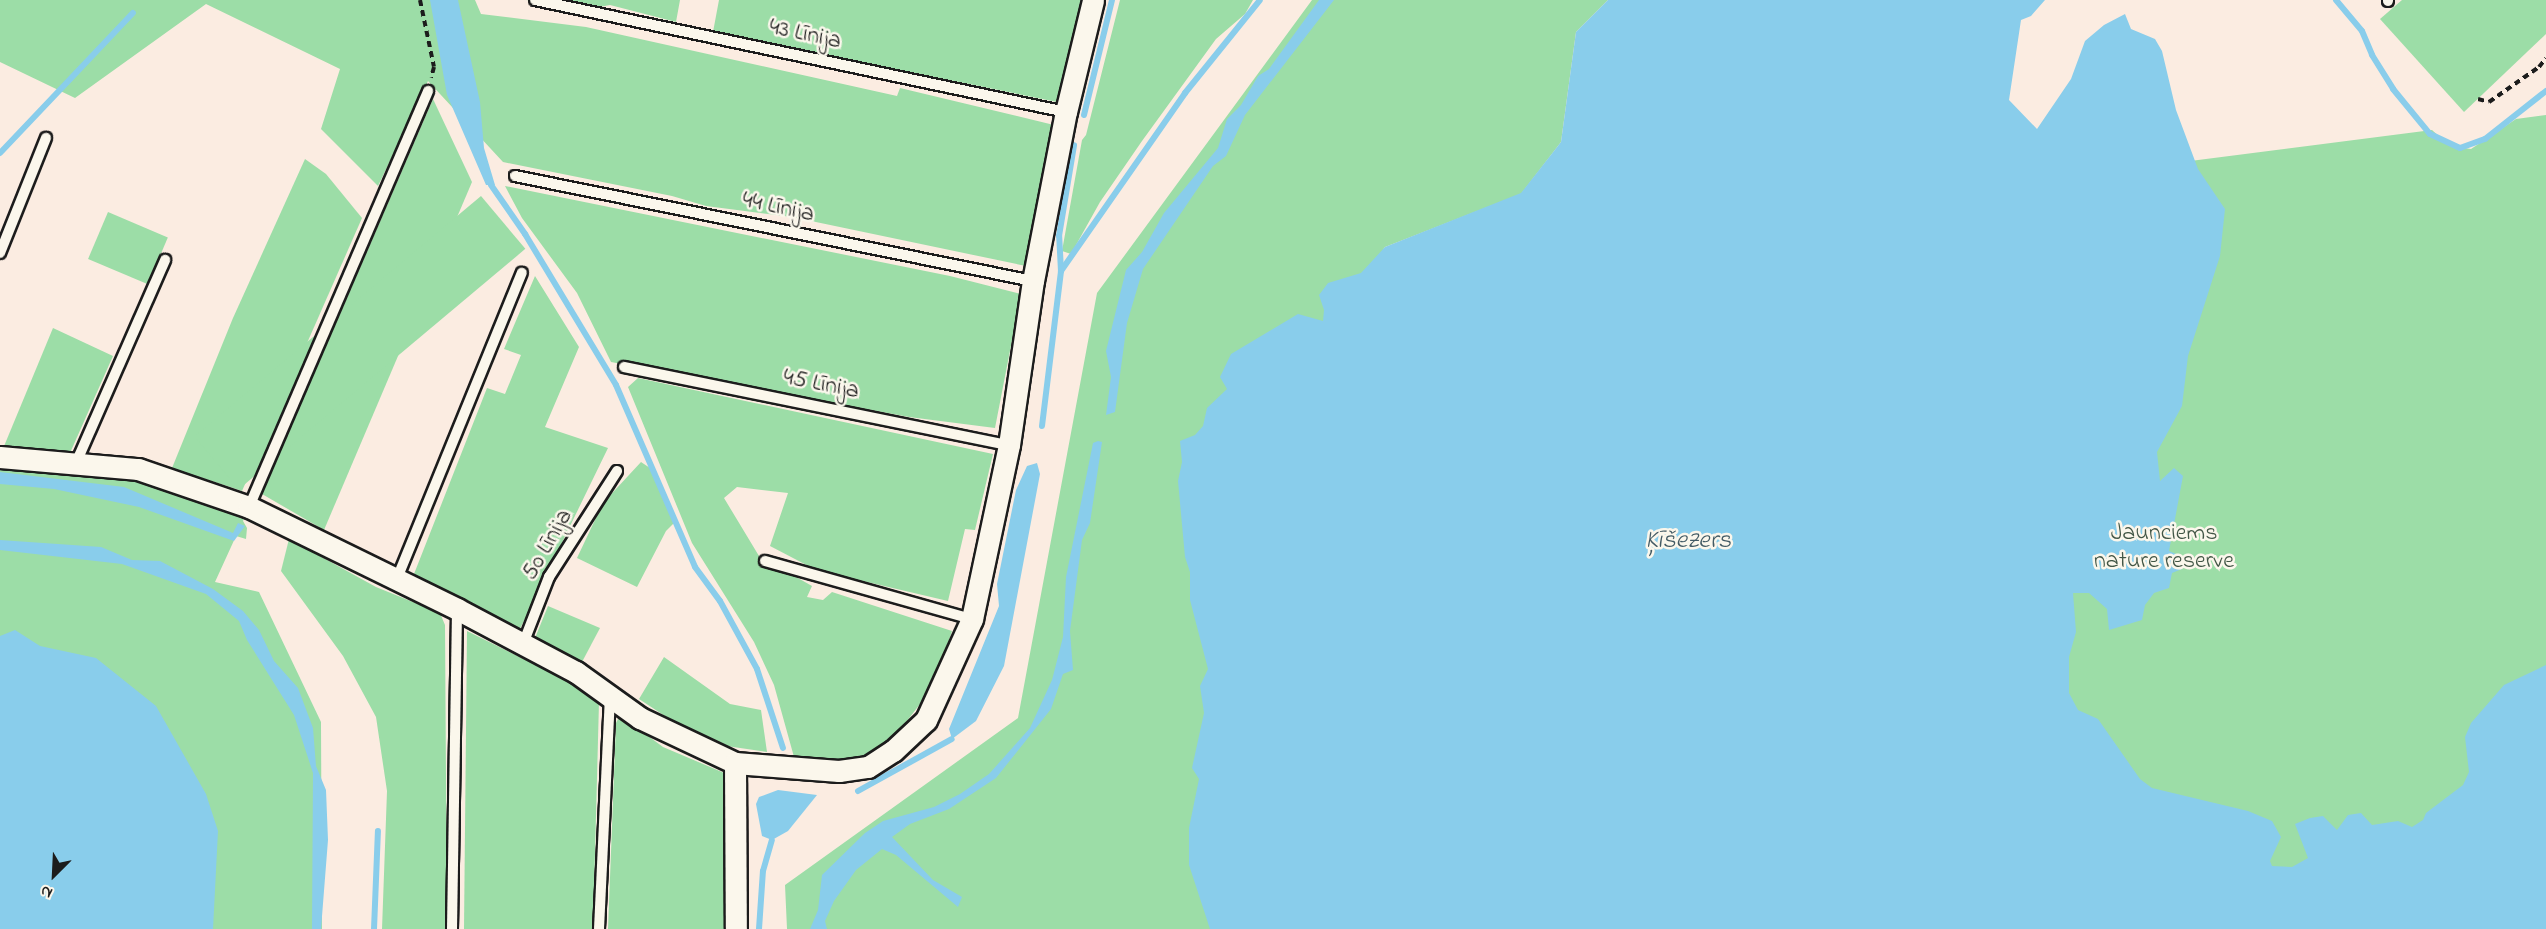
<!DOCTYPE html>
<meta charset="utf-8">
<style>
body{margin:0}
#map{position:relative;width:2546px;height:929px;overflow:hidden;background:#fbece1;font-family:"Indie Flower",sans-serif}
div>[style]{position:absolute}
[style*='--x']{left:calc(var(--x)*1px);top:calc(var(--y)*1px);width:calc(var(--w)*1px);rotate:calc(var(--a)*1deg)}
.green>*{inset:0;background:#9cdda7;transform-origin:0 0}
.water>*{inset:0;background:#89cdeb}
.stream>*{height:6px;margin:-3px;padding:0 3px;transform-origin:3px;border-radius:3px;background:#89cdeb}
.path>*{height:4px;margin-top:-2px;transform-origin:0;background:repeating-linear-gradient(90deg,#1c1c1c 0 6px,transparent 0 10.5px)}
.roads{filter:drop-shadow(2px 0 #1c1c1c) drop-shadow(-2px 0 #1c1c1c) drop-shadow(0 2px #1c1c1c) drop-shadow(0 -2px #1c1c1c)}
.service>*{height:10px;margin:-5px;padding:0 5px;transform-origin:5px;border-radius:5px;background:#fbf7ec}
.minor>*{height:21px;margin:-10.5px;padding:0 10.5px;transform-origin:10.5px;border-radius:10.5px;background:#fbf7ec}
span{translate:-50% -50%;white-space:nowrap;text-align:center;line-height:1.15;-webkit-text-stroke:5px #fbf7ec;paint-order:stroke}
.street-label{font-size:24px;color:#1c1c1c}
.park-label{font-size:24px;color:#425646}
.water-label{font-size:26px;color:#425a64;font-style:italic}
.north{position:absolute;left:24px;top:845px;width:60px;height:60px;-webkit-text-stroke:4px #fbf7ec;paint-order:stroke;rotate:204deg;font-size:16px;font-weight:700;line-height:24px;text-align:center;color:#1c1c1c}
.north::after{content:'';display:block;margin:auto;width:21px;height:27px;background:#1c1c1c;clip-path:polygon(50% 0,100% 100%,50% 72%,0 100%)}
</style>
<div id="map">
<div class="green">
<div style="clip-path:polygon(0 0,475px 0,481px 14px,586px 27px,897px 96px,900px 88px,1054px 125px,1026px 266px,792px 217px,706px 206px,672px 196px,503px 162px,428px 81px,378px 186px,321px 129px,340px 69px,206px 4px,75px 98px,0 62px)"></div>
<div style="clip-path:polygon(526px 0,680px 0,676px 22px,610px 5px,589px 9px)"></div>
<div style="clip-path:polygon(719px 0,1084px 0,1062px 103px,713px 32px)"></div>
<div style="clip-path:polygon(1120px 0,1253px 0,1245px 14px,1216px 39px,1142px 141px,1100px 202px,1071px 254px,1062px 251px,1082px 140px,1086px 135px)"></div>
<div style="clip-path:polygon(1312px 0,1608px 0,1576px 32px,1561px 142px,1521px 194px,1385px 247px,1371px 266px,2432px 130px,2450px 146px,2471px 149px,2516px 119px,2546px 115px,2546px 929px,787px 929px,785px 885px,1018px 718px,1097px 293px)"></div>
<div style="clip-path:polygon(2402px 0,2546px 0,2546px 34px,2464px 112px,2380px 19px)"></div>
<div style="clip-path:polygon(433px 99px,472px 182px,324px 530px,262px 494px)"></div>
<div style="clip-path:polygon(305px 159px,326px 174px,362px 218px,242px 491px,172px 468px,233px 318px)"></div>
<div style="clip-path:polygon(505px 186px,950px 276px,1021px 294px,995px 428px,909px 417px,611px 362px,577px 293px,522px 218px)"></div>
<div style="left:481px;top:196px;width:69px;height:374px;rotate:50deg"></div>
<div style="left:108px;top:212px;width:65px;height:51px;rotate:23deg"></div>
<div style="clip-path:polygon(535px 276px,579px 347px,545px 427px,608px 448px,518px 633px,414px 574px,487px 388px,505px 394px,521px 355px,504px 349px)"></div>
<div style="clip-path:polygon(53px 328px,113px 356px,70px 453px,2px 451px)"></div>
<div style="clip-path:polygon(638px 378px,993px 454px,975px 530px,965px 529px,948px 601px,816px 570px,770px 546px,788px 493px,737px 487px,724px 498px,759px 556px,812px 586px,807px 597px,823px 600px,832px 592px,952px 631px,934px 686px,886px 748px,854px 761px,794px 757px,774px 685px,754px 642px,692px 543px,628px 387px)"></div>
<div style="clip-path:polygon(0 461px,114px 466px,246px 513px,243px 521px,247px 528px,246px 539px,236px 536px,215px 582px,259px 592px,321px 722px,322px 929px,0 929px)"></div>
<div style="clip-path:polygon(641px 462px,650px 468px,674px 523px,666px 531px,637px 587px,577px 558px,603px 503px)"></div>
<div style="clip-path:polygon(289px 539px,376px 587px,440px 613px,445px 625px,447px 929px,382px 929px,387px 791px,376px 717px,343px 656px,281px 571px)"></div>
<div style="clip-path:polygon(548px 606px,600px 628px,582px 662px,535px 638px)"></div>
<div style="clip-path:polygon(467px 631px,590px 692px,599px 702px,593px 929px,464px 929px)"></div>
<div style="clip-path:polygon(664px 657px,730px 704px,761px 710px,767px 752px,706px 743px,639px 699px)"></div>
<div style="clip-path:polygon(620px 715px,663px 747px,729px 775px,729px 929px,608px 929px,616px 723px)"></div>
</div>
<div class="water">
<div style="clip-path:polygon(430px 0,458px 0,480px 102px,484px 148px,495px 185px,486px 185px,447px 95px)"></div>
<div style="clip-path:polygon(1319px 0,1334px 0,1245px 115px,1226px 156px,1213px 166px,1143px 269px,1127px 323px,1115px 412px,1106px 415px,1111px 377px,1106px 351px,1126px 270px,1142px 252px,1164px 213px,1218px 148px,1227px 119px,1241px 105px,1258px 76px,1269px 69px)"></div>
<div style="clip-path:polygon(1608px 0,2045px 0,2031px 16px,2021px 20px,2009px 100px,2037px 129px,2071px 79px,2085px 41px,2104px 25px,2125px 14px,2131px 29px,2155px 39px,2162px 51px,2176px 110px,2198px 169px,2225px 209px,2220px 256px,2188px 356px,2182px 406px,2157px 452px,2160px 481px,2174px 468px,2183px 476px,2169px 551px,2183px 557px,2182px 569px,2172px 573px,2169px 588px,2154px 593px,2145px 605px,2142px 620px,2109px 630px,2107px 609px,2089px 593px,2073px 593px,2076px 632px,2069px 657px,2069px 693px,2078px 710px,2098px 719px,2140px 779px,2152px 788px,2248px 811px,2272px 821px,2281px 837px,2270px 861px,2272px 866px,2292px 867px,2308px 858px,2295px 824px,2310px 818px,2323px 816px,2337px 830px,2348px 815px,2361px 813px,2372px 825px,2398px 821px,2412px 827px,2423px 820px,2426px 813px,2463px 785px,2469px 772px,2465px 737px,2471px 723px,2504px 685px,2546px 665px,2546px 929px,1210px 929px,1189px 865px,1189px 828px,1199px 779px,1192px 768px,1204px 713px,1200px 686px,1208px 669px,1190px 600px,1190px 572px,1185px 557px,1178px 481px,1182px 462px,1180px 441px,1195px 435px,1203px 426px,1207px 408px,1227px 389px,1220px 377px,1231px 354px,1298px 314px,1323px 321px,1324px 310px,1319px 295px,1328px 283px,1361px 273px,1385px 247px,1521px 193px,1561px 142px,1576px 32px)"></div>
<div style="clip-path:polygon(1098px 441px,1102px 442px,1090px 523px,1082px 540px,1070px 631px,1073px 670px,1063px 674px,1051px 709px,996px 778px,949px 809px,910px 824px,892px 837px,933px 880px,962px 897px,958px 907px,896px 855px,882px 849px,856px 870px,834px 901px,825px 921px,827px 929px,810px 929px,818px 910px,822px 875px,865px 833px,883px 821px,934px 807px,960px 794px,989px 774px,1030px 728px,1052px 680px,1063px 637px,1066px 577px,1093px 443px)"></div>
<div style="clip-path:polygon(1037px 463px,1040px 474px,1004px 666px,976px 721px,952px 739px,949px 729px,999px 606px,997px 584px,1016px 490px,1027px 466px)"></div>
<div style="clip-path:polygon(0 472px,124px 487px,233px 533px,238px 523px,245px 526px,234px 541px,139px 507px,54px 489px,0 484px)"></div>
<div style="clip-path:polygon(0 540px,101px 547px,132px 560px,160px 561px,213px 589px,243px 611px,259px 630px,274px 661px,298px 688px,313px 728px,316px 766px,326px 790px,328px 840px,321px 929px,312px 929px,313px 773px,294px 715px,247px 640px,239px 621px,206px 594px,122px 564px,0 550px)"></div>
<div style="clip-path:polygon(15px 630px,40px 646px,96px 658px,156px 706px,206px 794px,218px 831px,213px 929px,0 929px,0 636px)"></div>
<div style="clip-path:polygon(778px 790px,817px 795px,788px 831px,772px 840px,762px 836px,756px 804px,759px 797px)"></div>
</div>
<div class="stream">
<div style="--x:2336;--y:0;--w:40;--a:50"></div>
<div style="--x:2362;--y:31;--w:26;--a:67"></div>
<div style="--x:2372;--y:55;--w:40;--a:58"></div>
<div style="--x:2393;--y:89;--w:58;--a:50.6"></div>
<div style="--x:2430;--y:134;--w:33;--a:25"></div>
<div style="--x:2460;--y:148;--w:27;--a:-20"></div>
<div style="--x:2485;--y:139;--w:78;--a:-38.2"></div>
<div style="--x:1084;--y:115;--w:118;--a:-76.3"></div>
<div style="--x:0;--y:153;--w:193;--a:-46.5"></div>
<div style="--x:491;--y:185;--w:60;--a:55.2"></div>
<div style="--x:525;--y:234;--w:176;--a:58.9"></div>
<div style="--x:616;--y:385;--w:198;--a:66.5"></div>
<div style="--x:695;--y:567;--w:42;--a:53.7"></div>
<div style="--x:720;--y:601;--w:77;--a:61.4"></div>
<div style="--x:757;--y:669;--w:83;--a:71.8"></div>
<div style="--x:1061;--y:271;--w:35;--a:-93"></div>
<div style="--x:1059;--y:236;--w:92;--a:-80.6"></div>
<div style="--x:1042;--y:426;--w:156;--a:-83"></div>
<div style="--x:1061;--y:271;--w:217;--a:-55.1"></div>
<div style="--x:1185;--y:93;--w:119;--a:-51.1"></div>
<div style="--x:858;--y:791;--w:107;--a:-29"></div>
<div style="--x:374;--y:929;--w:98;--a:-87.7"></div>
<div style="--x:759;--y:929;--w:58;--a:-86.1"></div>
<div style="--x:763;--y:871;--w:32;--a:-74"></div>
</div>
<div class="path">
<div style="--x:420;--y:0;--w:68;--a:78.2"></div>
<div style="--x:434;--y:67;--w:11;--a:105"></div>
<div style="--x:2478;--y:99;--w:11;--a:15"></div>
<div style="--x:2489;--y:102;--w:61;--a:-35"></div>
<div style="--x:2539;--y:67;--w:11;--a:-52"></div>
</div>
<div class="roads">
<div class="service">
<div style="--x:535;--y:0;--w:543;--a:11.91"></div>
<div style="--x:2388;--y:1;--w:1;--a:-90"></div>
<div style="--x:515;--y:176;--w:529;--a:11.46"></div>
<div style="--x:0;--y:253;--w:124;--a:-68.2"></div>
<div style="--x:624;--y:367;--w:393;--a:11.5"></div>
<div style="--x:76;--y:463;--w:222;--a:-66.3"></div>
<div style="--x:249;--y:507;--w:453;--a:-66.7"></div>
<div style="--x:765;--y:561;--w:215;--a:15.7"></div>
<div style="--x:396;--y:581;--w:333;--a:-67.8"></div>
<div style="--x:523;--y:644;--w:72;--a:-68.8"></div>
<div style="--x:549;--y:577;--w:126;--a:-57.3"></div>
<div style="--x:452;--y:929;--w:320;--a:-89.1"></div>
<div style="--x:599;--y:929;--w:231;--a:-87.3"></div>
</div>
<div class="minor">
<div style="--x:0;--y:457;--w:139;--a:5"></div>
<div style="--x:138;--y:469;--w:117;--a:18.9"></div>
<div style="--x:249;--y:507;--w:232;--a:26.1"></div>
<div style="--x:457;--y:609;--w:135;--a:27.9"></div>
<div style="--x:576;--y:672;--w:79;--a:35.7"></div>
<div style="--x:640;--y:718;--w:105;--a:25.3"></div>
<div style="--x:735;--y:763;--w:104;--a:4.4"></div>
<div style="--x:839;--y:771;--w:29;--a:-8"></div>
<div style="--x:868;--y:767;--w:30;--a:-33"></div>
<div style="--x:893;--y:751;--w:45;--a:-43.2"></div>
<div style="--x:926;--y:720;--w:111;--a:-65.5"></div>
<div style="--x:972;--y:619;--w:178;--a:-78"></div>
<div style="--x:1009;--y:445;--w:166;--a:-81.7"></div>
<div style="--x:1033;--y:281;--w:172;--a:-79"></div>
<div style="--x:1066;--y:112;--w:115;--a:-76.4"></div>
<div style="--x:735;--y:763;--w:166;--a:89.7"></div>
</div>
</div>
<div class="street-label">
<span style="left:805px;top:35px;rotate:12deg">43 Līnija</span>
<span style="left:778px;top:208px;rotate:12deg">44 Līnija</span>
<span style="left:821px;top:385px;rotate:11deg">45 Līnija</span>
<span style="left:548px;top:545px;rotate:-60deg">50 Līnija</span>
</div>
<div class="park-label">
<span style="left:2164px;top:548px">Jaunciems<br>nature reserve</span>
</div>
<div class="water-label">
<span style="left:1688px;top:542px">Ķīšezers</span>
</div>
<div class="north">N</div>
</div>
